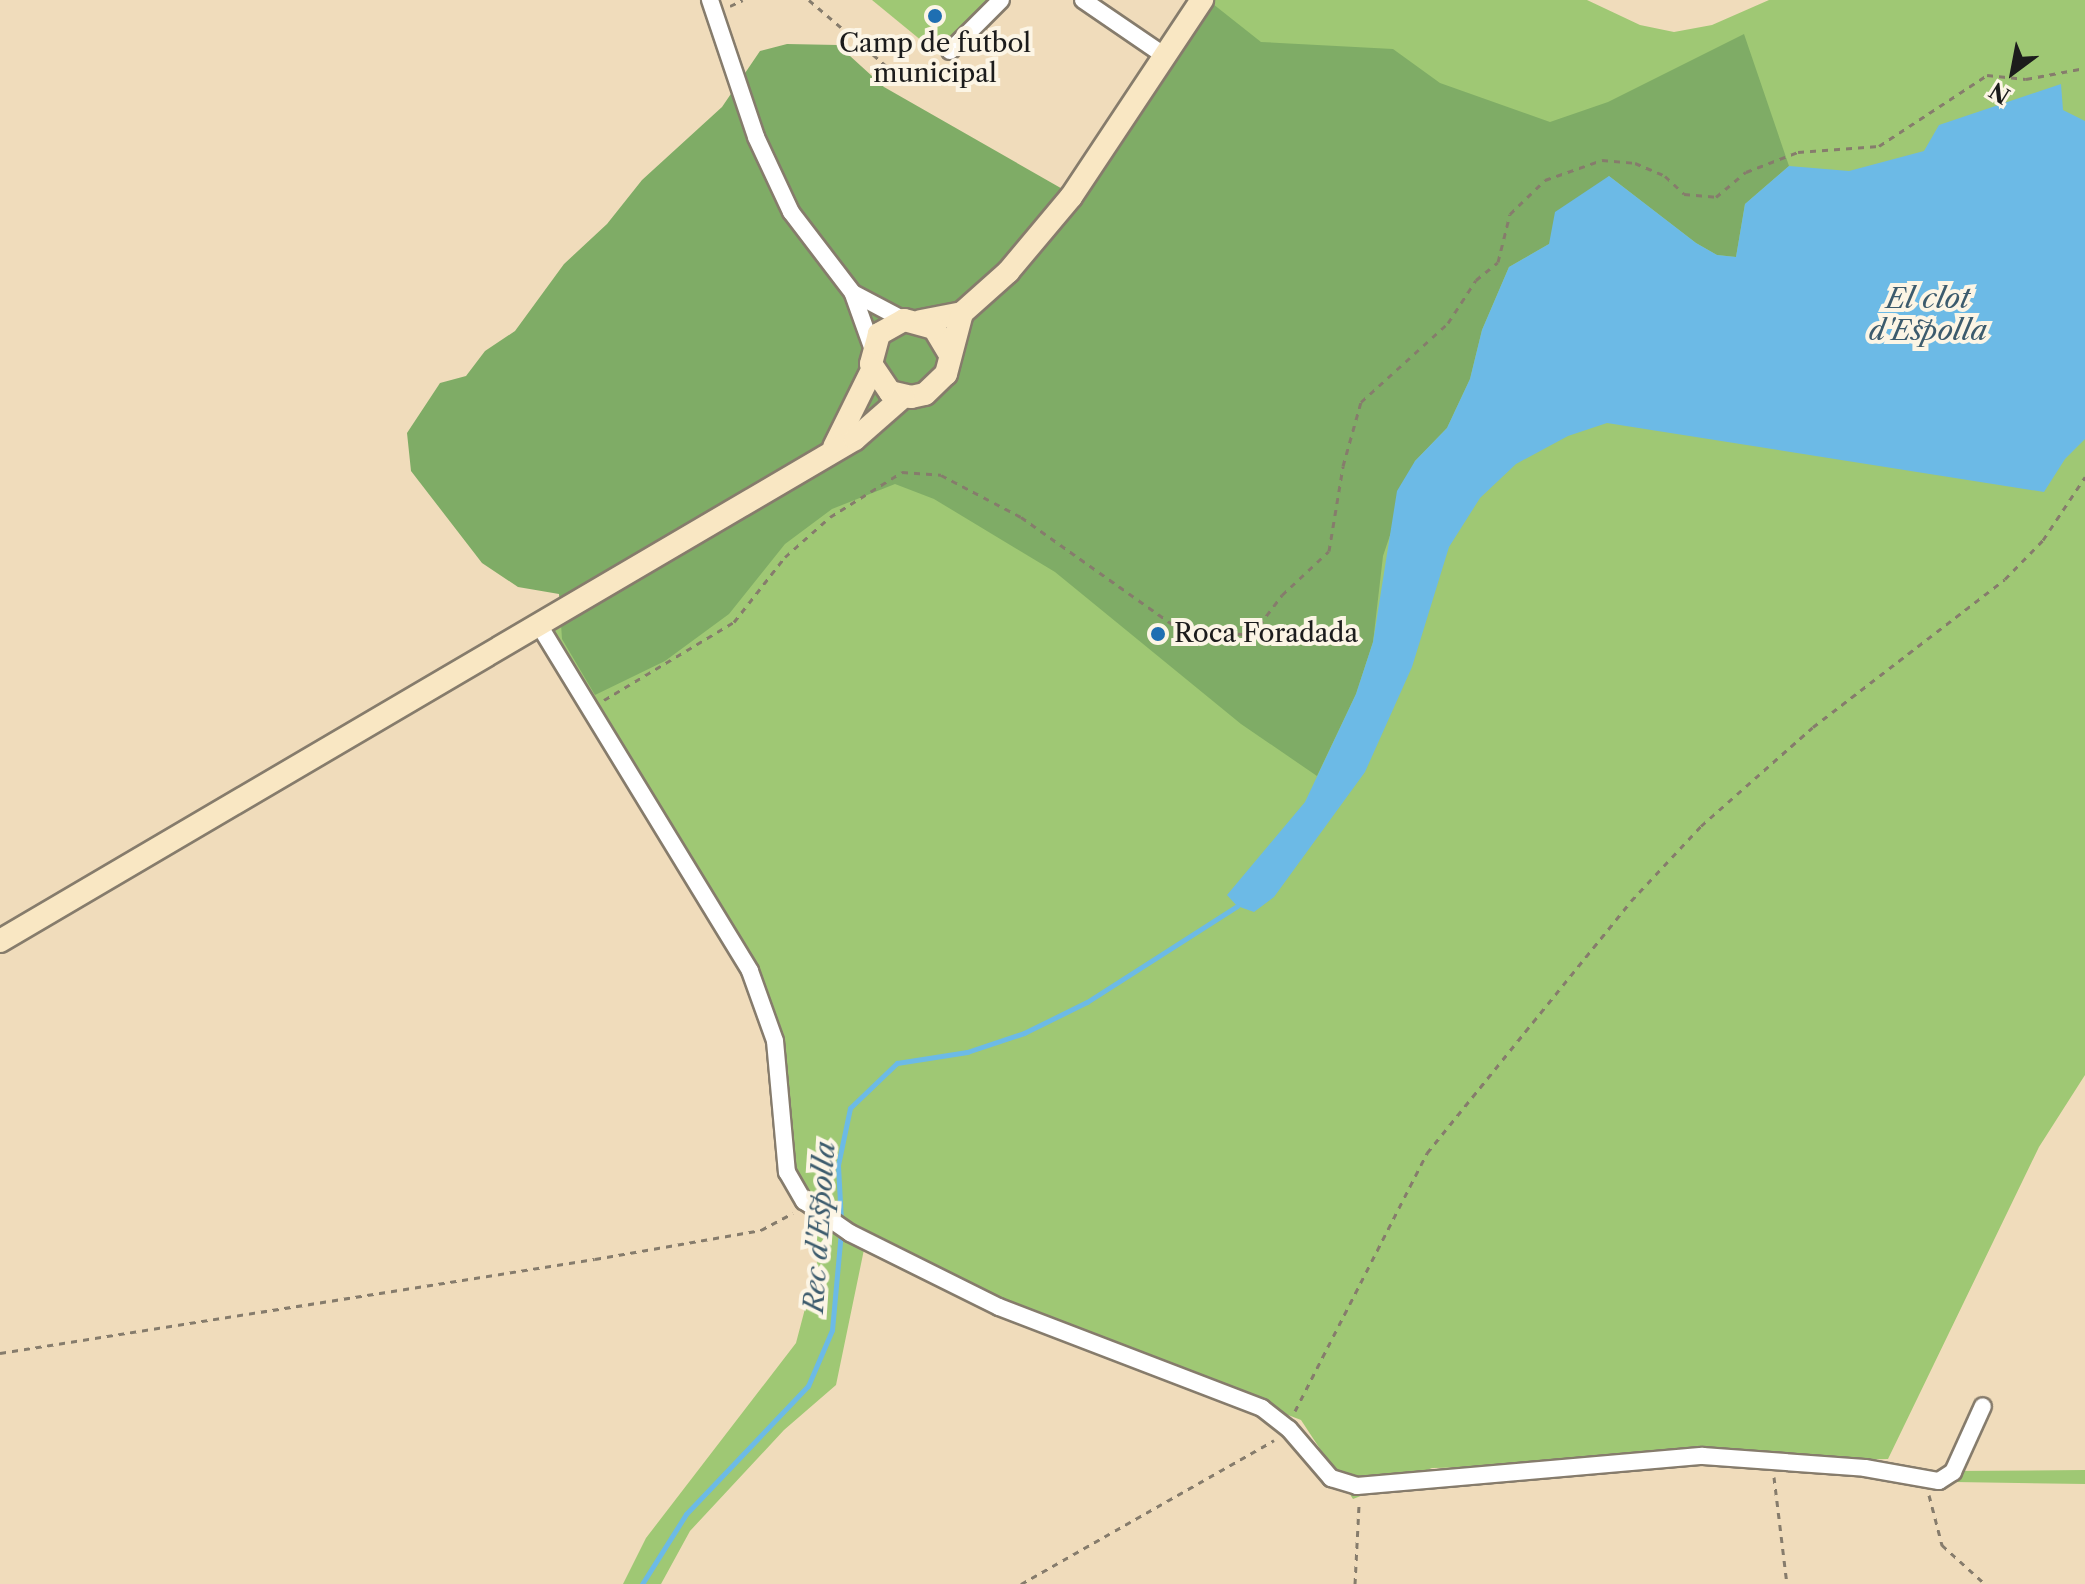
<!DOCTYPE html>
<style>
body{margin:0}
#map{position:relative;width:2085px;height:1584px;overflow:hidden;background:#f0dcbb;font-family:"Libre Caslon Text",serif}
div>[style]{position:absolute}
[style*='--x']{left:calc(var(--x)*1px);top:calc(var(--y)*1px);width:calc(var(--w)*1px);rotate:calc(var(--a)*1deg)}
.green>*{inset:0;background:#9fc874}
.forest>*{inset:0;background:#7fac66}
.water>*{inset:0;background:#6cbae6}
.stream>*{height:5px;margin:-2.5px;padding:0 2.5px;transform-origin:2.5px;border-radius:2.5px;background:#6cbae6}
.path>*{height:3px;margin-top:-1.5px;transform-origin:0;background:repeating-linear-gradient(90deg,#867c6c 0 6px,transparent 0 12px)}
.roads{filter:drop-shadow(2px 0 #867c6c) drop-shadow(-2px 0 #867c6c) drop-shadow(0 2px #867c6c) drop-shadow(0 -2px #867c6c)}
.street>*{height:16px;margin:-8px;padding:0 8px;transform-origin:8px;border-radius:8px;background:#fff}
.secondary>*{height:22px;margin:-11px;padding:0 11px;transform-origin:11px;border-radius:11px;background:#f9e7c3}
.dots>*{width:22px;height:22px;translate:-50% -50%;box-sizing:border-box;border:4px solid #fcf5e5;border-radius:50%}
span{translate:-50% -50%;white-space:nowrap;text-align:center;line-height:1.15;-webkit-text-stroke:8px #fcf5e5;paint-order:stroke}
.poi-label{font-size:26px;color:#1c1c1c}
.left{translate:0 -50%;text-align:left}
.water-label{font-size:28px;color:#3c5b6d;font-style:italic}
.north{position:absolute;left:1973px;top:32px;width:80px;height:80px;-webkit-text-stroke:6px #fcf5e5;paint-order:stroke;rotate:212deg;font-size:22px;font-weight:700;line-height:32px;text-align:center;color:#1c1c1c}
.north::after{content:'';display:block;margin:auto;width:28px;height:36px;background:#1c1c1c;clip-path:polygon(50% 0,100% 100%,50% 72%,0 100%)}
</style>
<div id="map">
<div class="green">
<div style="clip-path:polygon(872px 0,988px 0,939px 55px)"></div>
<div style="clip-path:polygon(1197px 0,1587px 0,1640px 25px,1674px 32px,1712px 25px,1769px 0,2085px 0,2085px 1075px,2039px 1147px,1888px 1459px,1432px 1468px,1353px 1499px,1301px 1420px,960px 1288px,867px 1235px,836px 1385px,784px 1430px,690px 1531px,661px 1584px,623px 1584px,646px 1538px,796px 1343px,817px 1263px,811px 1202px,792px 1191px,765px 1007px,537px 622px,994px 283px)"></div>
<div style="clip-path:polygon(2085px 1470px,2085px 1484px,1955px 1482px,1953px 1471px)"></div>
</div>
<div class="forest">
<div style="clip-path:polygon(1213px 4px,1261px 42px,1393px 49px,1440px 83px,1550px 122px,1608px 102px,1744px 34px,1789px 166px,1745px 204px,1736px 257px,1717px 255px,1696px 243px,1609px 176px,1549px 244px,1509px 267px,1482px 330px,1470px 379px,1447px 428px,1415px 461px,1383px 556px,1373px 642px,1356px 694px,1317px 776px,1241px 724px,1055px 572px,934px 499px,895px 484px,832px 509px,785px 544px,729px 614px,665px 661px,595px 695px,562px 639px,559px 594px,518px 587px,482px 563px,411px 471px,407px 433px,440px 383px,466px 376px,485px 351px,515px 331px,564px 264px,607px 224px,642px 180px,722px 107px,760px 51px,787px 44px,838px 45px,884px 87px,1080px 199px)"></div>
</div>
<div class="water">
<div style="clip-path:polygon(2061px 84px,2063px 110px,2085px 121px,2085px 439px,2065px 459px,2044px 492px,1607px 423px,1568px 436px,1516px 464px,1480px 498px,1449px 547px,1412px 667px,1365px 772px,1274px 897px,1254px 912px,1237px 906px,1227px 895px,1305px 802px,1356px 694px,1373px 642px,1397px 491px,1415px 461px,1447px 428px,1470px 379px,1482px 330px,1509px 267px,1549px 244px,1555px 212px,1609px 176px,1696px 243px,1717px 255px,1736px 257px,1745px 204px,1789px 166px,1849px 171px,1924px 151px,1939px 125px)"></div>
</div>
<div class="stream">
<div style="--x:841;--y:1221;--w:56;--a:-93.1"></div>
<div style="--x:838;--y:1165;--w:58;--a:-78.1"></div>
<div style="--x:850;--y:1108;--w:65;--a:-43.8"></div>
<div style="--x:897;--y:1063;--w:71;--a:-8.9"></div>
<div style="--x:967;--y:1052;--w:60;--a:-18.4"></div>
<div style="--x:1024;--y:1033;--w:70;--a:-26.2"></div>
<div style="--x:1087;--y:1002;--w:178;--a:-32.6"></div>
<div style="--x:642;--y:1584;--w:83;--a:-57.8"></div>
<div style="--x:686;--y:1514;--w:177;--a:-46.4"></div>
<div style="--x:808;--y:1386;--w:61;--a:-66.8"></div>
<div style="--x:832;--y:1330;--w:99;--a:-84.8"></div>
</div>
<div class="path">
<div style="--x:809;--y:0;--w:105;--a:40.4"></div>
<div style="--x:889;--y:68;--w:23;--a:20"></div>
<div style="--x:911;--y:76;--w:31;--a:-32"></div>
<div style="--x:730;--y:6;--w:14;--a:-25"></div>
<div style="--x:604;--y:700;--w:152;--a:-31"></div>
<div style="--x:734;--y:622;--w:83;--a:-51.9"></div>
<div style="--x:785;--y:557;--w:60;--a:-41.6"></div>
<div style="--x:830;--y:517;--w:85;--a:-32"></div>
<div style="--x:902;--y:472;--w:39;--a:4"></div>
<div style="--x:941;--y:475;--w:90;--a:27.7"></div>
<div style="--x:1021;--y:517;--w:192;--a:35.3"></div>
<div style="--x:1178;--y:628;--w:74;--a:5.4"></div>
<div style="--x:1252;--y:635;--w:50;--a:-53.1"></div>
<div style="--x:1282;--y:595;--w:64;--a:-43.1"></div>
<div style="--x:1329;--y:551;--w:86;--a:-80.6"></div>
<div style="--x:1343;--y:466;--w:66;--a:-74.3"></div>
<div style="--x:1361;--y:402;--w:118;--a:-42.2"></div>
<div style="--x:1448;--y:323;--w:51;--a:-56.9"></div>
<div style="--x:1476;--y:280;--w:28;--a:-39"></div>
<div style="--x:1498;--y:262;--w:49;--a:-76"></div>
<div style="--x:1510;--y:214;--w:49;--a:-44.2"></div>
<div style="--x:1545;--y:180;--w:60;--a:-19.3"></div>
<div style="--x:1602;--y:160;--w:33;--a:5"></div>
<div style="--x:1635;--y:163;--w:33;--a:23"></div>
<div style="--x:1665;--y:176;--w:26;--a:43"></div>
<div style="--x:1684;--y:194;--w:32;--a:5"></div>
<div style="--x:1716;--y:197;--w:39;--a:-40"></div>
<div style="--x:1746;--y:172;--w:56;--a:-21"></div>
<div style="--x:1798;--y:152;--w:81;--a:-4.2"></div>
<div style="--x:1879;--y:146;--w:129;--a:-33.3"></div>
<div style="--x:1987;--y:75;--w:39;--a:6"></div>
<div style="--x:2026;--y:79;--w:60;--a:-10.6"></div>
<div style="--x:0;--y:1353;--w:602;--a:-8.98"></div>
<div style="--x:595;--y:1259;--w:169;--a:-9.9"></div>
<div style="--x:761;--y:1230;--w:36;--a:-28"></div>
<div style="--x:1295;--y:1411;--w:290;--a:-62.9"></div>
<div style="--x:1427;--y:1153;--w:324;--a:-51"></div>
<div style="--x:1631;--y:901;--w:103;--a:-47"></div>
<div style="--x:1701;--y:826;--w:149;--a:-41.5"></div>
<div style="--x:1813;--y:727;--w:242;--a:-37.6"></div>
<div style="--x:2005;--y:579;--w:54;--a:-45.7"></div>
<div style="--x:2043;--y:540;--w:76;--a:-56.3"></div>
<div style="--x:1774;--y:1477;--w:108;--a:83.1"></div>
<div style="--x:1929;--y:1495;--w:52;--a:75.4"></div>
<div style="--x:1942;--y:1545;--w:58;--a:42.2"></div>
<div style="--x:1021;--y:1584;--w:291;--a:-29.6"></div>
<div style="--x:1355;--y:1584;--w:80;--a:-87.1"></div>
</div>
<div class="roads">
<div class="street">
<div style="--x:710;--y:0;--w:145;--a:71.4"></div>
<div style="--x:756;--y:137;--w:83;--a:65"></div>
<div style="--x:791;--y:212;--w:102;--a:52.6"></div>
<div style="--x:853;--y:293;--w:58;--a:27.9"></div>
<div style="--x:1083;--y:0;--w:99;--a:34.3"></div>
<div style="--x:950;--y:51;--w:72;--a:-45"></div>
<div style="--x:853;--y:294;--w:56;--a:70.3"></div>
<div style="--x:539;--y:625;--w:405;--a:58.6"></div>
<div style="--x:750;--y:971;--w:74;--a:70.3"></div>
<div style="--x:775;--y:1041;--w:132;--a:84.8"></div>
<div style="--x:787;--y:1172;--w:34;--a:60"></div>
<div style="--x:804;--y:1201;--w:56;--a:34.8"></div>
<div style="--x:850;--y:1233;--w:166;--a:26.4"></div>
<div style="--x:999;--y:1307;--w:282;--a:21"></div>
<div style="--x:1262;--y:1408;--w:34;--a:38"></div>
<div style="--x:1289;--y:1429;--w:65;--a:49.4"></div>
<div style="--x:1331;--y:1478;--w:27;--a:17"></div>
<div style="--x:1357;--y:1486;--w:347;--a:-5"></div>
<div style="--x:1703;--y:1456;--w:162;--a:4.2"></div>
<div style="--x:1865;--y:1468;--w:75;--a:10"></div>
<div style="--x:1939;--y:1481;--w:17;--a:-33"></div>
<div style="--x:1953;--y:1472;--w:72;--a:-65.6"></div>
</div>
<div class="secondary">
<div style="--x:921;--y:321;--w:42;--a:-11"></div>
<div style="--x:962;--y:313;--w:62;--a:-41.7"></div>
<div style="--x:1008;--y:272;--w:98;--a:-50"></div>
<div style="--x:1071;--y:197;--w:237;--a:-56.4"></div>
<div style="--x:949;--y:353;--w:29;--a:-121"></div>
<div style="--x:934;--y:328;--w:31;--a:-165"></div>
<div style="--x:904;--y:320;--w:29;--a:151"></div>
<div style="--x:879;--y:334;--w:31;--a:105"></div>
<div style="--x:871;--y:364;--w:34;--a:56"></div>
<div style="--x:890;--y:392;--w:22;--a:13"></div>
<div style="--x:911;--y:397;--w:14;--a:-12"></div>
<div style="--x:925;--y:394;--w:29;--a:-44"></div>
<div style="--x:946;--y:374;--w:63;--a:-75.3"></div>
<div style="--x:834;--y:447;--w:86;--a:-63.7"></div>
<div style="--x:0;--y:941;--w:991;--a:-30.42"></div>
<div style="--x:855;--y:439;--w:64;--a:-41.2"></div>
</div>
</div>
<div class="dots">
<div style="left:935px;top:16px;background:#1f6fb2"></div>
<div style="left:1158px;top:634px;background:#1f6fb2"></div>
</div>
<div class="poi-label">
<span style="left:935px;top:59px">Camp de futbol<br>municipal</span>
<span class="left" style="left:1174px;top:634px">Roca Foradada</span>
</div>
<div class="water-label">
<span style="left:1928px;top:314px">El clot<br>d'Espolla</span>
<span style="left:819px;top:1227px;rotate:-86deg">Rec d'Espolla</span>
</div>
<div class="north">N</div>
</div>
